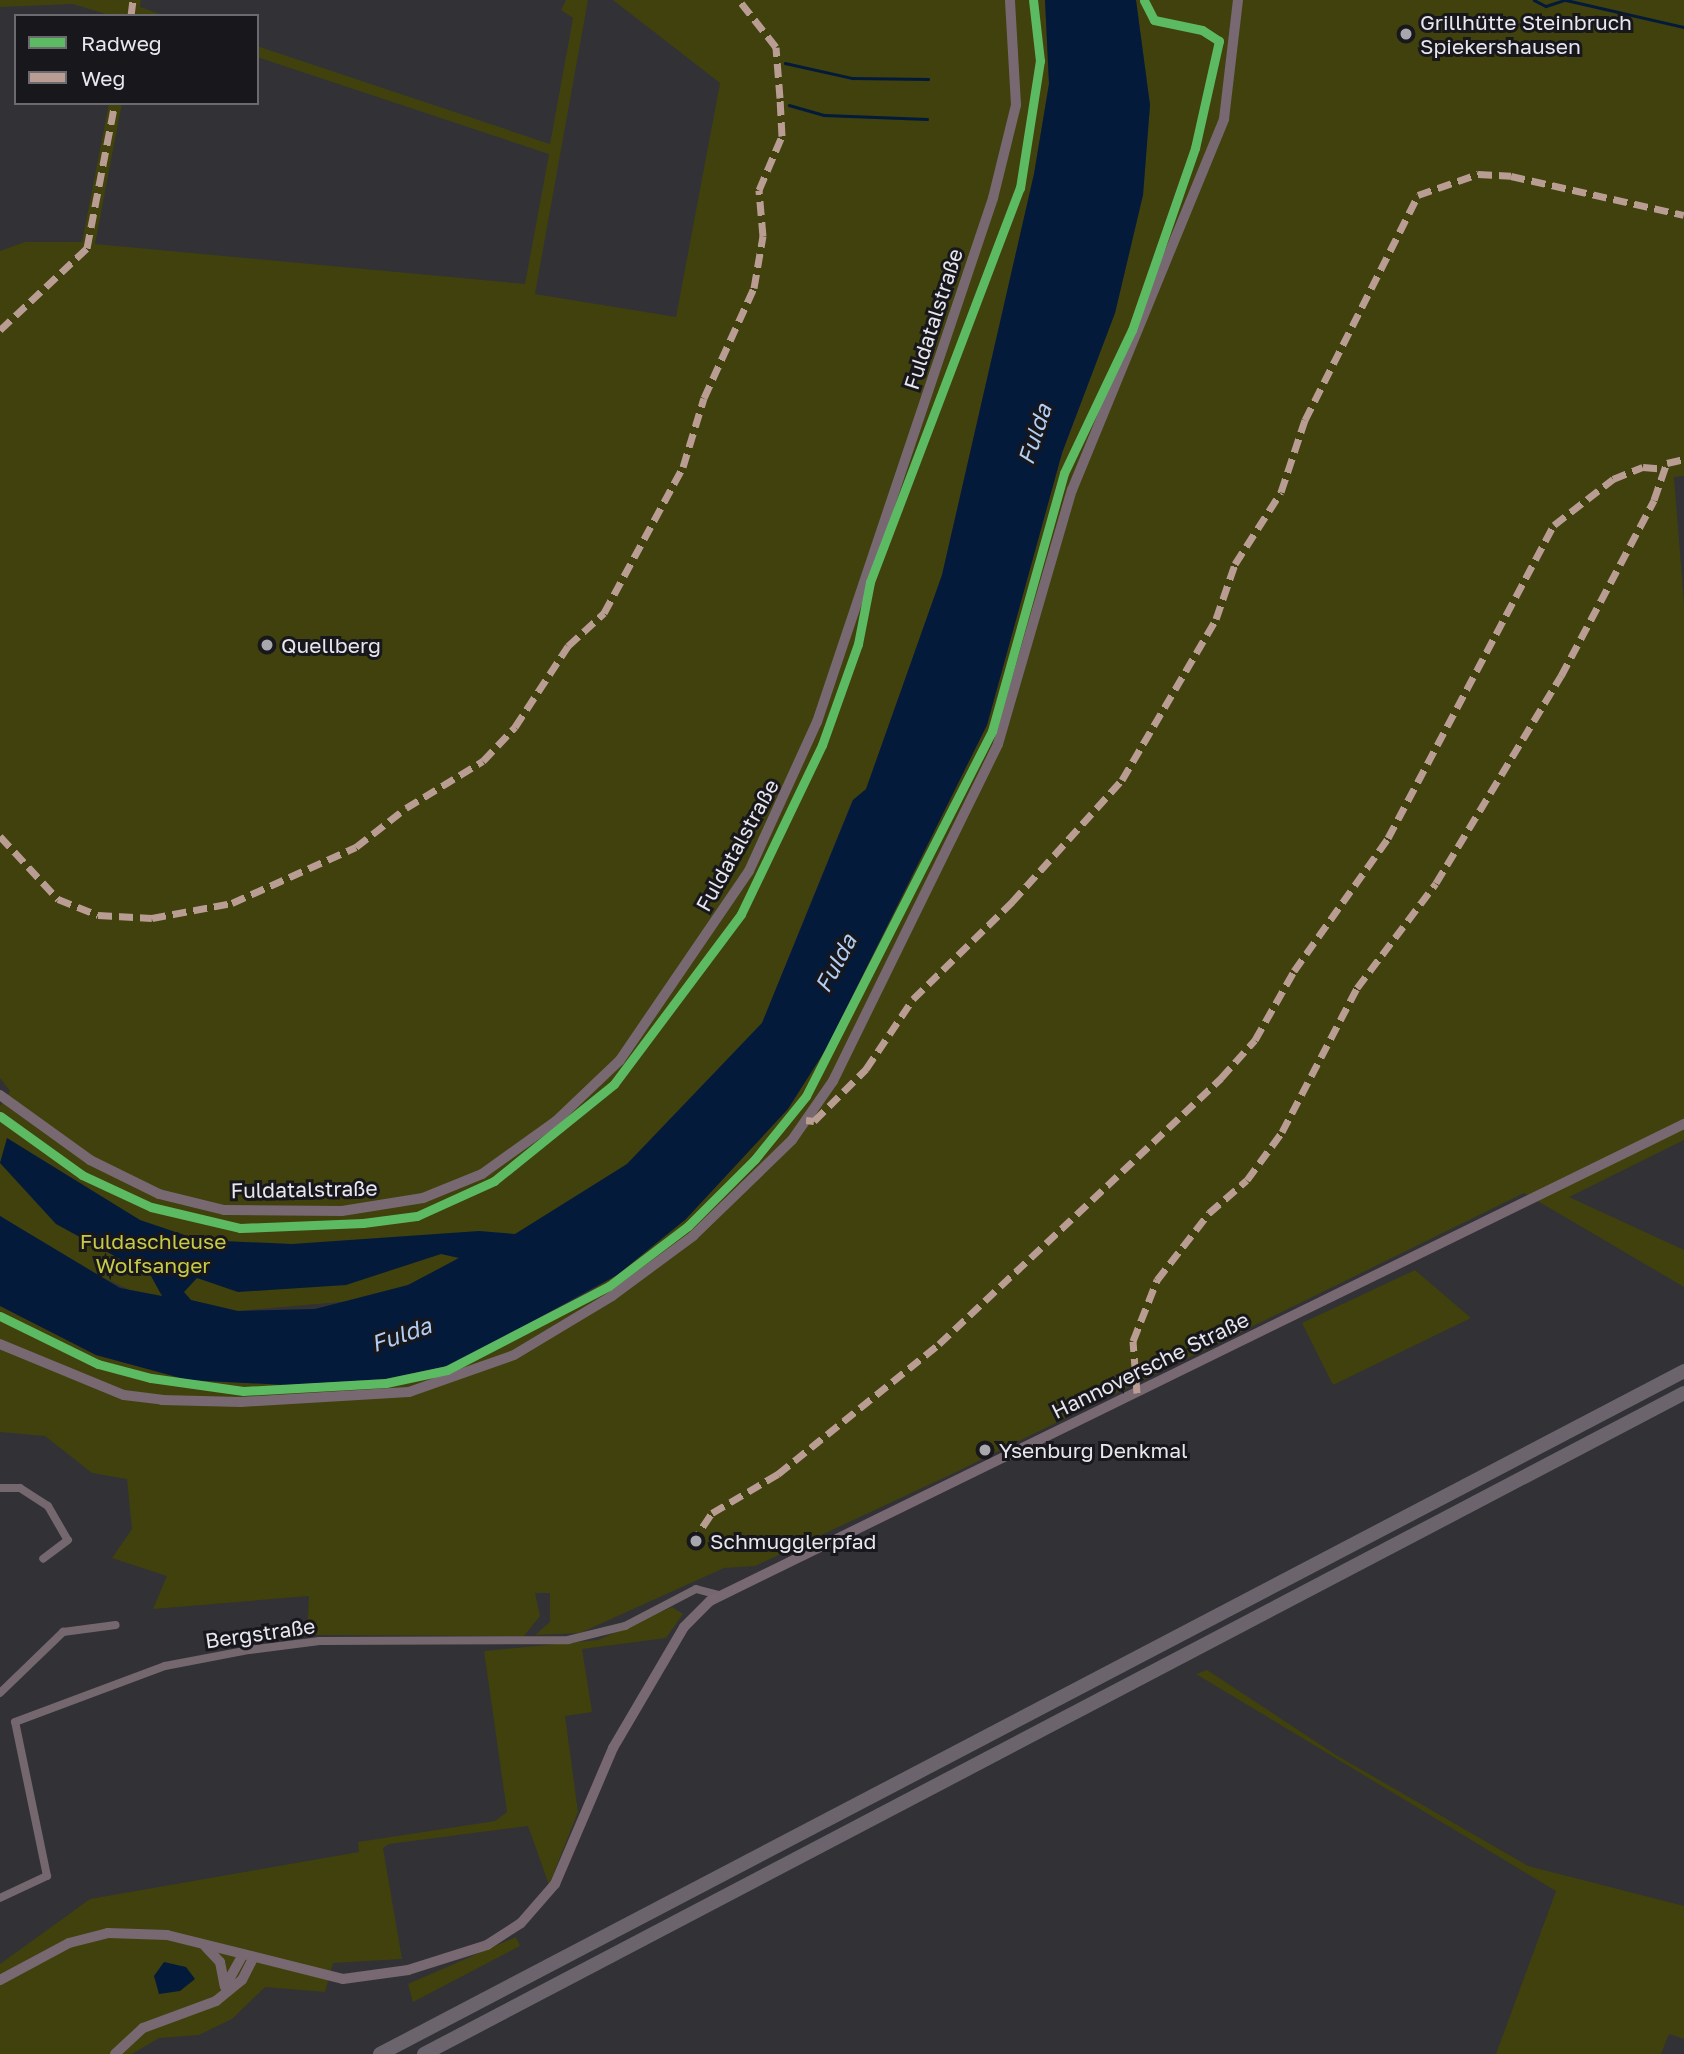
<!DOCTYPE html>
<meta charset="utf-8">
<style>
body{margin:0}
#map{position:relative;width:1684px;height:2054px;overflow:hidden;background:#313136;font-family:"Golos Text",sans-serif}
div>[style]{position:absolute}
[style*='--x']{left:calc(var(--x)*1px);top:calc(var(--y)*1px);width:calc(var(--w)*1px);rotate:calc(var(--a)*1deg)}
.green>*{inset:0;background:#40410d}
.water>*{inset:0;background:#041a3a}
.stream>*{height:2.5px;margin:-1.25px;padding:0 1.25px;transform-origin:1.25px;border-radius:1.25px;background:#041a3a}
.street>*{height:8px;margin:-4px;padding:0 4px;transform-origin:4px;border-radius:4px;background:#74676e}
.secondary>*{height:10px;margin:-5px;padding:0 5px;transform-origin:5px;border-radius:5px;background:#786872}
.highway>*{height:14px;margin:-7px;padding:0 7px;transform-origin:7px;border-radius:7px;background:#6c646c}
.quiet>*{height:7px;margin-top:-3.5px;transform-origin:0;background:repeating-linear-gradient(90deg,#b99d93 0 14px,transparent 0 21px)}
.cycleway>*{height:9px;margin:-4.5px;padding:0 4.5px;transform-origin:4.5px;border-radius:4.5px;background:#5cba63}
.dots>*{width:19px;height:19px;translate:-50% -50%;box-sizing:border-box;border:4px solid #17171c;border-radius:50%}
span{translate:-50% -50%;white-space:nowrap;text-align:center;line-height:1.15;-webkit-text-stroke:6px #17171c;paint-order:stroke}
.poi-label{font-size:21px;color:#e8e7ef}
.left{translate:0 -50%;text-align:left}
.street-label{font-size:21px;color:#e8e7ef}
.park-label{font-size:21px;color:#c7ca45}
.water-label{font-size:23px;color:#b2cef3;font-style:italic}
.legend{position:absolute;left:14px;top:14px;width:245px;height:91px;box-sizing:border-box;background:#17171c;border:2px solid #6b6a70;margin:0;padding:9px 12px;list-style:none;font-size:21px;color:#e8e7ef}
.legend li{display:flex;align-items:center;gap:14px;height:35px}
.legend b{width:35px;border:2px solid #6b6a70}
</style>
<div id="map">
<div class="green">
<div style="clip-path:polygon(0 0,141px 0,140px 7px,166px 16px,112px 16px,73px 4px,0 7px)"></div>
<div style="clip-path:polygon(566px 0,588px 0,535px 294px,676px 317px,720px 83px,613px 0,1045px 0,1049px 84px,1034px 174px,942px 575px,866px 790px,852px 801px,762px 1023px,627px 1164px,533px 1228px,459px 1257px,431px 1277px,364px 1300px,238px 1311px,145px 1297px,78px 1266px,0 1216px,0 1106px,10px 1091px,0 1078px,0 251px,25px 242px,82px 242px,109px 103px,122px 103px,95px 244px,525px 284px,549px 154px,257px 57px,257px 46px,550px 144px,573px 18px,561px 10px)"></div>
<div style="clip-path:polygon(1136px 0,1684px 0,1684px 476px,1674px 477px,1684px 604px,1684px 1140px,1569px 1197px,1684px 1250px,1684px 1287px,1524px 1193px,954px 1473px,755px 1566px,724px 1568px,580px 1633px,535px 1635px,550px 1622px,550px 1593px,535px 1593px,540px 1616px,524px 1636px,307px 1635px,309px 1596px,153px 1609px,167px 1576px,112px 1558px,132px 1529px,127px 1479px,92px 1473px,45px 1436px,0 1432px,0 1306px,96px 1355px,188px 1380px,286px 1385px,385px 1379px,452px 1365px,533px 1325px,617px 1275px,686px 1219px,826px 1049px,987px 725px,1062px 453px,1115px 313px,1143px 195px,1150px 105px)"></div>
<div style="clip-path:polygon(1415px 1270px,1471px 1318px,1333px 1385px,1302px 1323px)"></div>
<div style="clip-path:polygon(672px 1607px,683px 1614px,666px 1638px,582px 1649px,592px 1712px,565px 1716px,578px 1812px,549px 1885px,528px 1826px,389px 1844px,383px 1848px,402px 1959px,333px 1963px,325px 1992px,265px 1987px,232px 2019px,199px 2035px,159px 2038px,132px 2054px,0 2054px,0 1964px,90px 1899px,359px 1852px,358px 1842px,495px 1821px,507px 1812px,484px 1651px,598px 1640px)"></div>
<div style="clip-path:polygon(1207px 1670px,1336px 1755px,1528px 1866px,1684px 1906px,1684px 2039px,1669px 2034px,1661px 2054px,1496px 2054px,1556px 1891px,1196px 1674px)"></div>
<div style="clip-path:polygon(516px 1937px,520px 1946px,413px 2002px,408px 1984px)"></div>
</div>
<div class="water">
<div style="clip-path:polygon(evenodd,1045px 0,1136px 0,1150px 105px,1143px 195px,1115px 313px,1062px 453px,987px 725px,826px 1049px,788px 1109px,686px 1219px,617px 1275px,452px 1365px,385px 1379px,286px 1385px,188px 1380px,96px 1355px,0 1306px,0 1216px,120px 1288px,162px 1296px,151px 1276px,56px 1224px,0 1163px,7px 1138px,140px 1220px,199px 1240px,292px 1244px,479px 1231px,515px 1234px,627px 1164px,762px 1023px,853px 800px,866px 789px,942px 575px,1034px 174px,1049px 84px,1045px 0,441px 1254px,459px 1258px,408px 1285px,315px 1309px,238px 1311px,191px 1300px,184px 1292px,197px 1278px,238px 1292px,346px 1285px,441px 1254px)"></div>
<div style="clip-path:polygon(164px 1962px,186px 1967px,195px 1979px,180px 1991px,159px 1994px,154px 1976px)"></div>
</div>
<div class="stream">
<div style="--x:1534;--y:0;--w:13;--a:27"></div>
<div style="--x:1546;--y:6;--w:20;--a:-18"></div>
<div style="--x:1566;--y:0;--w:121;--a:12.9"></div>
<div style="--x:785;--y:63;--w:69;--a:12.6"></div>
<div style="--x:852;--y:78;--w:76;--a:0.8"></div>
<div style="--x:789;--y:105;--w:36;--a:16"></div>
<div style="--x:824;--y:115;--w:103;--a:2.2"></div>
</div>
<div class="street">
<div style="--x:0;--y:1488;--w:20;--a:0"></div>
<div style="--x:20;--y:1488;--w:33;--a:33"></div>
<div style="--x:48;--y:1506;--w:39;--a:60"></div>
<div style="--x:68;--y:1540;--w:31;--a:143"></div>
<div style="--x:0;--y:1693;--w:88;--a:-44.1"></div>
<div style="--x:63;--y:1632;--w:53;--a:-7.5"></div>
<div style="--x:0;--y:1898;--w:52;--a:-25.1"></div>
<div style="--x:47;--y:1876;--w:157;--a:-101.7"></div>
<div style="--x:15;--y:1722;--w:160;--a:-20.5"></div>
<div style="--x:165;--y:1666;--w:86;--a:-10.8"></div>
<div style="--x:249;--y:1650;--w:71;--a:-7.3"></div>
<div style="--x:319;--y:1641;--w:249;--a:-0.2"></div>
<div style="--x:568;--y:1640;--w:59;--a:-13.8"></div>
<div style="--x:625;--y:1626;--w:80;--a:-27.5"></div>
<div style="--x:696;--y:1589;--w:24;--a:15"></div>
</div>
<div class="secondary">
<div style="--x:0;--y:1095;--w:111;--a:35.8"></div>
<div style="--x:90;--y:1160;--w:77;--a:26.2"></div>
<div style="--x:159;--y:1194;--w:67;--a:13.8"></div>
<div style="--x:224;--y:1210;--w:118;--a:0.5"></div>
<div style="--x:342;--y:1211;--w:82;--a:-9.1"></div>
<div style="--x:423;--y:1198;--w:64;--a:-22.1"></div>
<div style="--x:482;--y:1174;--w:91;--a:-35.6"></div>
<div style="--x:556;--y:1121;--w:88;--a:-43.6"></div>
<div style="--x:620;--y:1060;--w:229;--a:-55.7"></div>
<div style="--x:749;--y:871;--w:164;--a:-65.5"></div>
<div style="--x:817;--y:722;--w:553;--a:-71.43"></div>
<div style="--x:993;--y:198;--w:96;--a:-76.1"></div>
<div style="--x:1016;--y:105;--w:105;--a:-93.3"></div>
<div style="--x:0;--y:1344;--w:134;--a:22.4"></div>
<div style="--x:124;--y:1395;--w:38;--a:7"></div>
<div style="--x:162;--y:1400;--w:79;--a:1.5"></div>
<div style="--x:241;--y:1402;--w:168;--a:-3.4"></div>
<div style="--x:409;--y:1392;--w:111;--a:-19.4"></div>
<div style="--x:514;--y:1355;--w:114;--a:-31"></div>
<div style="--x:612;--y:1296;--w:101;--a:-36.5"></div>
<div style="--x:693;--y:1236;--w:138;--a:-44.1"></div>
<div style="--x:792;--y:1140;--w:72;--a:-55.2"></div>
<div style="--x:833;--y:1081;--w:375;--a:-63.9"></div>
<div style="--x:998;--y:744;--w:265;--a:-73.8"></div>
<div style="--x:1072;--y:490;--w:401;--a:-67.7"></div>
<div style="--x:1224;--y:119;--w:120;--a:-83.3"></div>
<div style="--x:205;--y:1946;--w:22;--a:47"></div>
<div style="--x:220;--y:1962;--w:25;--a:79"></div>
<div style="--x:0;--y:1980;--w:78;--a:-28.2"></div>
<div style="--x:69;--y:1943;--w:40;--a:-14.4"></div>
<div style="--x:108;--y:1933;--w:59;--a:1.9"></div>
<div style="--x:167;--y:1935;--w:181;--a:14"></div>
<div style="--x:343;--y:1979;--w:66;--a:-7.9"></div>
<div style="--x:408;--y:1970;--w:83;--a:-17.6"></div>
<div style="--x:487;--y:1945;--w:40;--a:-32.9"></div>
<div style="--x:521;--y:1923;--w:52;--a:-48.9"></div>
<div style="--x:555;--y:1884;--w:148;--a:-66.9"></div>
<div style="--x:613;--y:1748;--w:140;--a:-59.6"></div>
<div style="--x:684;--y:1627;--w:37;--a:-45"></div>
<div style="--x:710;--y:1601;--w:1085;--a:-26.09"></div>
<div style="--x:226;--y:1985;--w:35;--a:-61"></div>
<div style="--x:115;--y:2054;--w:38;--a:-43"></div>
<div style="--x:143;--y:2028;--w:78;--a:-20.3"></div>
<div style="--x:216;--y:2001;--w:33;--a:-39"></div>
<div style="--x:242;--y:1980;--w:25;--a:-63"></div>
</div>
<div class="highway">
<div style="--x:380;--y:2054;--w:1472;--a:-27.64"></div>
<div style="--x:424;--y:2054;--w:1423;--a:-27.68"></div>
</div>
<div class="quiet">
<div style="--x:131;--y:16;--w:16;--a:-83"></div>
<div style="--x:0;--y:330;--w:120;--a:-43.3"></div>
<div style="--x:87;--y:248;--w:148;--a:-79.1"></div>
<div style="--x:0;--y:836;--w:86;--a:47.4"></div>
<div style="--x:58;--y:899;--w:43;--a:21.8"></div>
<div style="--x:98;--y:915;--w:54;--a:3.2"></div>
<div style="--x:152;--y:918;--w:81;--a:-10.6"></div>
<div style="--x:232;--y:903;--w:136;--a:-24.3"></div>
<div style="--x:356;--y:847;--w:63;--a:-38"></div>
<div style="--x:406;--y:808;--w:90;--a:-31.4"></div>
<div style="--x:483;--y:761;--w:47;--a:-46.7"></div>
<div style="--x:515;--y:727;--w:97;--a:-56.8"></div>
<div style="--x:568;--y:646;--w:49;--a:-42.5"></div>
<div style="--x:604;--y:613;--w:166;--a:-61.6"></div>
<div style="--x:683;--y:467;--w:72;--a:-73.1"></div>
<div style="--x:704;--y:398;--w:121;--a:-65.6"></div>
<div style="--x:754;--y:288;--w:53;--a:-80.2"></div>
<div style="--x:763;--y:236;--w:46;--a:-95"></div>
<div style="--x:759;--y:190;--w:59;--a:-66.9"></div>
<div style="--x:782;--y:136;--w:38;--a:-93"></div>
<div style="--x:780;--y:98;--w:51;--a:-94.5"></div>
<div style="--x:776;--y:47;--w:60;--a:-128.2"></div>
<div style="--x:806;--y:1120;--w:8;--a:7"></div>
<div style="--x:814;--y:1121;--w:74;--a:-45"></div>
<div style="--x:866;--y:1069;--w:84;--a:-56.1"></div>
<div style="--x:913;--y:999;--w:139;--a:-44.4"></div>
<div style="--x:1012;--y:902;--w:164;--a:-48"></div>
<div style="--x:1122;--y:780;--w:186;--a:-59.7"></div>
<div style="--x:1216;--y:619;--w:58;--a:-70.9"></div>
<div style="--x:1235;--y:564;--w:85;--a:-57.4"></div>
<div style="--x:1281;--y:492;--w:76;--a:-71.6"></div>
<div style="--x:1305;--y:420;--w:252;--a:-63.3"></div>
<div style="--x:1418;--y:195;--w:64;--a:-19.3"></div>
<div style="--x:1478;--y:174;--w:33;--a:3"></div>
<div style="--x:1511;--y:176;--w:177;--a:12.7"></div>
<div style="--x:1137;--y:1393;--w:52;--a:-94.4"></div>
<div style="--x:1133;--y:1341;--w:66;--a:-68.5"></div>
<div style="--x:1157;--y:1280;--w:85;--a:-52.2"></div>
<div style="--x:1209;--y:1213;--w:50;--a:-41"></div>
<div style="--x:1247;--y:1180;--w:59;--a:-53.9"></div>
<div style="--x:1282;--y:1132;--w:162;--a:-62.5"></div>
<div style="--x:1357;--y:988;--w:131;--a:-53"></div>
<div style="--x:1436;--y:883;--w:242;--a:-58.9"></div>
<div style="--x:1561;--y:676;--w:199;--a:-62.1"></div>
<div style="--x:1654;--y:500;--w:39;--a:-71"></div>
<div style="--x:1667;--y:463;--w:17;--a:-13"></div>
<div style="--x:691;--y:1544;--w:37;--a:-56"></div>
<div style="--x:712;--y:1513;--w:77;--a:-30.6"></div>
<div style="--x:778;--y:1474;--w:207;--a:-38.9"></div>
<div style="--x:939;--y:1344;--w:388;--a:-43.3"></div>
<div style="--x:1221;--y:1078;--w:51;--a:-48.2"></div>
<div style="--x:1255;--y:1040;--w:79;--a:-60.5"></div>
<div style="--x:1294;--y:971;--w:163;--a:-54.7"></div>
<div style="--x:1388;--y:838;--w:354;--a:-62.1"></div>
<div style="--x:1554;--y:525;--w:75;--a:-37.9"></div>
<div style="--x:1613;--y:479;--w:32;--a:-22"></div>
<div style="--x:1643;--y:467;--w:21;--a:5"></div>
</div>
<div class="cycleway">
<div style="--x:0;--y:1116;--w:101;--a:35.7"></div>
<div style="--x:82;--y:1175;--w:76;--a:24.9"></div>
<div style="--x:151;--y:1207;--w:91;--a:13.3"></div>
<div style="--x:240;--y:1228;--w:123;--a:-2.3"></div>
<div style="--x:363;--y:1223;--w:54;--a:-7.4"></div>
<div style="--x:417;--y:1216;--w:85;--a:-24.4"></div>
<div style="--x:494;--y:1181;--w:154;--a:-38.9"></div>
<div style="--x:614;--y:1084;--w:212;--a:-53.2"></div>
<div style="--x:741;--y:914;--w:187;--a:-64.4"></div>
<div style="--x:822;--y:745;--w:107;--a:-70.4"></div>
<div style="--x:858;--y:644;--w:63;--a:-79"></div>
<div style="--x:870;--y:582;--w:422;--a:-69.2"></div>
<div style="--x:1020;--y:188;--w:129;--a:-81.1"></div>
<div style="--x:1040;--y:61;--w:61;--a:-96.5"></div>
<div style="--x:0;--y:1316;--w:109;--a:26.1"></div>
<div style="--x:98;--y:1364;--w:55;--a:14.8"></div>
<div style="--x:151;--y:1378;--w:93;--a:8"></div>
<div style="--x:243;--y:1391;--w:143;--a:-3.2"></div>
<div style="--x:386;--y:1383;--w:62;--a:-12"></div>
<div style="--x:447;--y:1370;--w:182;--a:-27.4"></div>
<div style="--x:609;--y:1286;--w:99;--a:-37.2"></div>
<div style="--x:688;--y:1226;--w:95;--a:-45"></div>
<div style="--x:755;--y:1159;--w:81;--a:-51"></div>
<div style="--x:806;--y:1096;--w:410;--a:-63"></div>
<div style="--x:992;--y:731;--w:268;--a:-74.4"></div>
<div style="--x:1064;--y:473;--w:158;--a:-64.6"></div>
<div style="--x:1132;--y:330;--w:193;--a:-70.9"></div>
<div style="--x:1195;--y:148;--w:110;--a:-77.4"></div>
<div style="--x:1219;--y:41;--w:20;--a:-147"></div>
<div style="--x:1202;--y:30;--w:49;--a:-168.2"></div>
<div style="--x:1154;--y:20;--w:22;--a:-117"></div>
</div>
<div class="dots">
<div style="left:1406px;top:34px;background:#a8a7ae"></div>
<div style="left:267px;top:645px;background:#a8a7ae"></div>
<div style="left:985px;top:1450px;background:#a8a7ae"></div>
<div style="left:696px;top:1541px;background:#a8a7ae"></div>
</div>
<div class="poi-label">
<span class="left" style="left:1420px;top:34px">Grillhütte Steinbruch<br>Spiekershausen</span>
<span class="left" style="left:281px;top:645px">Quellberg</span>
<span class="left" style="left:999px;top:1450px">Ysenburg Denkmal</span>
<span class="left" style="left:710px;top:1541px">Schmugglerpfad</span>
</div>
<div class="street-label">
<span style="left:933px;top:319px;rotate:-72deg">Fuldatalstraße</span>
<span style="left:737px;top:845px;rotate:-61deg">Fuldatalstraße</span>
<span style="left:304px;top:1189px;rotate:-1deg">Fuldatalstraße</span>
<span style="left:1150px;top:1365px;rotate:-26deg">Hannoversche Straße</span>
<span style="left:260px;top:1633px;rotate:-8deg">Bergstraße</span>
</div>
<div class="park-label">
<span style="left:153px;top:1253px">Fuldaschleuse<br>Wolfsanger</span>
</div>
<div class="water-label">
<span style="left:1034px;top:434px;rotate:-72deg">Fulda</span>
<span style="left:835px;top:963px;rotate:-62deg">Fulda</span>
<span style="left:401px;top:1334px;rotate:-19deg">Fulda</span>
</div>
<ul class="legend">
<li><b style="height:9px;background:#5cba63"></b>Radweg</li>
<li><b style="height:9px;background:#b99d93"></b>Weg</li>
</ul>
</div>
